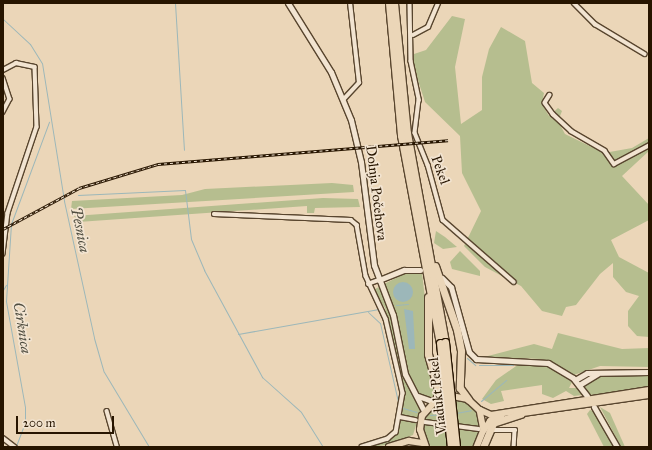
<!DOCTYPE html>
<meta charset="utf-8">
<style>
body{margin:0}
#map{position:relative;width:652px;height:450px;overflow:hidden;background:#ebd6b8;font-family:"IM FELL Great Primer",serif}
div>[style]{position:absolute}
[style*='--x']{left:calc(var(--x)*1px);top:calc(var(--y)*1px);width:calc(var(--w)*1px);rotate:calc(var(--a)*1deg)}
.green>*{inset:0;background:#b6be8f}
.water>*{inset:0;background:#9cb7b9}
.round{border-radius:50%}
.stream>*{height:1px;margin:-0.5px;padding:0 0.5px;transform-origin:0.5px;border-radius:0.5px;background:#9cb7b9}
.roads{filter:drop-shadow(1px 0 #58452e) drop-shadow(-1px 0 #58452e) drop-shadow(0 1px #58452e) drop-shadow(0 -1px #58452e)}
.minor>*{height:3.5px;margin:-1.75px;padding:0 1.75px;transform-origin:1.75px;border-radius:1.75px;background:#f2e4d1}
.secondary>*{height:5px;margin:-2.5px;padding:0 2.5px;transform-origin:2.5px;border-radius:2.5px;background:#f2e4d1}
.primary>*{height:5.5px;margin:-2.75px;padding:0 2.75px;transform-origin:2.75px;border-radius:2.75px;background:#ebd6b8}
.trunk>*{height:6px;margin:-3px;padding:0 3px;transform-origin:3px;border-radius:3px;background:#ebd6b8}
.motorway>*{height:7px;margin:-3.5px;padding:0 3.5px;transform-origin:3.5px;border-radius:3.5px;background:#ebd6b8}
.rail>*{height:2.5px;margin-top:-1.25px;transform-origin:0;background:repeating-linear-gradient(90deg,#f2e4d1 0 3px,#271500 0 6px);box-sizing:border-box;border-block:1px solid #271500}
.bridges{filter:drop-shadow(1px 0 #271500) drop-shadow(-1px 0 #271500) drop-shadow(0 1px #271500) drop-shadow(0 -1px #271500)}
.motorway-bridge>*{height:7px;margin:-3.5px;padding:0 3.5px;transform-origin:3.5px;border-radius:3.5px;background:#ebd6b8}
span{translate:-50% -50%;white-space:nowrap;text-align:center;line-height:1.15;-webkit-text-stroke:3.5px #f2e4d1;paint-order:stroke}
.street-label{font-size:14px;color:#271500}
.water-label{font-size:15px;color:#504e41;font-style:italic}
.frame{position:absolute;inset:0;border:4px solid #271500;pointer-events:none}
.scale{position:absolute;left:16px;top:416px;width:98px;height:18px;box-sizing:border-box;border:2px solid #271500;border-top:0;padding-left:5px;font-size:12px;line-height:14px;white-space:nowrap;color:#271500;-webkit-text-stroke:3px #f2e4d1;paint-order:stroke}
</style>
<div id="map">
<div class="green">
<div style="clip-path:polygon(452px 16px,465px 19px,455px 67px,461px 124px,482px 110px,482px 77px,489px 49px,501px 27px,525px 41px,532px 83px,544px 93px,542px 104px,549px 116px,558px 108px,562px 111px,558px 121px,565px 134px,604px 153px,632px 148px,649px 138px,649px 151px,622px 176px,649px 205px,649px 220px,611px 240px,619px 257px,649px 273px,649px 337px,637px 336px,628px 326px,628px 311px,639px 296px,626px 292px,613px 277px,613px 263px,600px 274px,576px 305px,566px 307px,562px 316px,542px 311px,521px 286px,485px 267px,464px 246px,481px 211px,462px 173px,460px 136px,425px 102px,413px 65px,414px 54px,426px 50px)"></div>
<div style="clip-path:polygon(332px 183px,353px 185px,354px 192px,71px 209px,72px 201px,182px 195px,205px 189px)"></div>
<div style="clip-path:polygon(323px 198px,358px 199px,360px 207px,315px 208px,314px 213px,307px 213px,307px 206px,78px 222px,74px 216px)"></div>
<div style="clip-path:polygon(436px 231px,445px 237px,457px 247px,443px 249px,434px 243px)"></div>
<div style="clip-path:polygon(460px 251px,480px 271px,480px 276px,452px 269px,450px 262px)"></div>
<div style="clip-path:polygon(410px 271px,422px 273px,436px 392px,431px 398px,421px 396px,409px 377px,396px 317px,384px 284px)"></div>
<div style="clip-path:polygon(379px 287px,391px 317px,401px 363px,421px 409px,417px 419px,402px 415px,404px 386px,385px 308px,373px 290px)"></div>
<div style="clip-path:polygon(558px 333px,622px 349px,649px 348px,649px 367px,600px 366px,574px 375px,541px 359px,484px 357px,534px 344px,552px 349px)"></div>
<div style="clip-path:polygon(519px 364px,541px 364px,559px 371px,572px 382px,569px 388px,578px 388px,582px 395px,574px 396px,566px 391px,553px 398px,542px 394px,542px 385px,501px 391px,504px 401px,491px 404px,482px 399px,496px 380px)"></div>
<div style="clip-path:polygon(649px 374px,649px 388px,590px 395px,583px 384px,598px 375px)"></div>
<div style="clip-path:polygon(457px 398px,475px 408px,482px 428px,424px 420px,435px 403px)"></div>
<div style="clip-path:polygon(600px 407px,610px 413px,625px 447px,621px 447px)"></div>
<div style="clip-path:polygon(590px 410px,593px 411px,614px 447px,604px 447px,587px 414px)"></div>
<div style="clip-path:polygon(401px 420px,417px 422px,413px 435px,387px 445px,367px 447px,393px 438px)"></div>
<div style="clip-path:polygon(423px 423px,445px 427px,481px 431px,474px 447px,431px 447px,425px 437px)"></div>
</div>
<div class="water">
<div class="round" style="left:393px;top:282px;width:20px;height:20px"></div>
<div style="clip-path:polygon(404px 309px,413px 311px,415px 349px,409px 349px)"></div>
</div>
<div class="stream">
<div style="--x:175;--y:3;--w:147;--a:86.5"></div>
<div style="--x:3;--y:19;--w:37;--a:43"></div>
<div style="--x:30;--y:44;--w:22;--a:58"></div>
<div style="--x:42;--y:63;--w:140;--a:80.9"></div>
<div style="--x:64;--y:201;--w:140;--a:77.6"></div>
<div style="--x:94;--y:338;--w:35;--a:74"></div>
<div style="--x:104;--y:372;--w:87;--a:59"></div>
<div style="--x:78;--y:195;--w:107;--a:-2.7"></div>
<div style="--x:185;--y:190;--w:49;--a:83"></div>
<div style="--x:191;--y:239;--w:34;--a:67"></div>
<div style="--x:204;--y:270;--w:122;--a:61.5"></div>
<div style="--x:262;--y:377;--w:52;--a:41.9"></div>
<div style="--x:301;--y:412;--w:41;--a:57.8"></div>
<div style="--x:3;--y:290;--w:6;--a:-59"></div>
<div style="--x:396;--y:305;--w:12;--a:-5"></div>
<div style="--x:368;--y:312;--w:16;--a:43"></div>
<div style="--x:380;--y:323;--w:85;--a:77.1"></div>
<div style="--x:238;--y:334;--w:143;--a:-10.1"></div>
<div style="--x:467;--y:358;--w:11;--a:41"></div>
<div style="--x:479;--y:365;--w:34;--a:0"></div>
<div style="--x:481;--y:401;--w:33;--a:-40"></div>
<div style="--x:403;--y:408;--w:14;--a:17"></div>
<div style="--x:456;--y:413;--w:15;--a:-11"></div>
<div style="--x:430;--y:415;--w:14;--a:-4"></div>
<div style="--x:16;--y:446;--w:25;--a:-69"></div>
<div style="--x:25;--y:423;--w:16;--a:-90"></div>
<div style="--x:25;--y:407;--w:108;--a:-100.2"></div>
<div style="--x:6;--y:301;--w:77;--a:-86.3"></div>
<div style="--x:11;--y:224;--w:109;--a:-69.6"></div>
</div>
<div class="roads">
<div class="minor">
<div style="--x:410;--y:3;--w:58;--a:89"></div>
<div style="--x:411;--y:61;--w:40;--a:78"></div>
<div style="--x:419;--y:100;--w:33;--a:97"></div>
<div style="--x:415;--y:133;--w:35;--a:68"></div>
<div style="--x:428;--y:165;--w:57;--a:74.7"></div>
<div style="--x:443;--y:220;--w:94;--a:41.1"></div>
<div style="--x:574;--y:3;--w:30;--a:45"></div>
<div style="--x:595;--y:24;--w:58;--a:31"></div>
<div style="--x:413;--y:35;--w:17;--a:-28"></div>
<div style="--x:428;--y:27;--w:26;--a:-67"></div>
<div style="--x:3;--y:70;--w:15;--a:-28"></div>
<div style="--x:16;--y:63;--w:19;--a:12"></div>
<div style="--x:35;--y:67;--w:60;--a:88.1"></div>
<div style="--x:37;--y:127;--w:91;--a:108.6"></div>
<div style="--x:8;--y:213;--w:41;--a:97"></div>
<div style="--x:3;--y:78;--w:22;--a:72"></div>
<div style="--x:10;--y:99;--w:15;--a:118"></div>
<div style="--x:550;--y:95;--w:9;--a:122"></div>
<div style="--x:545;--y:103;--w:14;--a:54"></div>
<div style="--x:553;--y:114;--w:25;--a:43"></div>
<div style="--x:571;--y:131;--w:39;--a:30"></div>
<div style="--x:605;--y:151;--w:16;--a:55"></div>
<div style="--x:614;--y:164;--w:40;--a:-28"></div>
<div style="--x:344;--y:99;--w:22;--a:-47"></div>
<div style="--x:359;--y:83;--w:81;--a:-96.4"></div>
<div style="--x:214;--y:214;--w:137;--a:2.5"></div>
<div style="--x:351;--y:220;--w:8;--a:40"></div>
<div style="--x:357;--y:225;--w:52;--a:80"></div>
<div style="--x:366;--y:276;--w:47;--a:65.1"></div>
<div style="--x:386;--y:319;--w:76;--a:77.1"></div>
<div style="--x:403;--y:393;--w:40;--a:100"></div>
<div style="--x:396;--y:432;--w:11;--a:139"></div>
<div style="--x:388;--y:439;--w:27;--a:163"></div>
<div style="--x:368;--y:284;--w:12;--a:-20"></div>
<div style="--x:107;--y:411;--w:37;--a:74"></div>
<div style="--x:400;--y:417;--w:16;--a:11"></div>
<div style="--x:425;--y:422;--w:54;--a:7.4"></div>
<div style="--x:492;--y:430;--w:23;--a:0"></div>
<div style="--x:515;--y:430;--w:17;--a:93"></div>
<div style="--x:3;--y:438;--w:15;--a:37"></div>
</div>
<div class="secondary">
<div style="--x:288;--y:3;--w:81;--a:58.1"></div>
<div style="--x:331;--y:72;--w:52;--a:67.4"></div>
<div style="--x:351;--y:120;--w:43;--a:76.6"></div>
<div style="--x:361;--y:162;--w:104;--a:82.8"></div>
<div style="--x:374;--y:265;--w:53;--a:69.2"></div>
<div style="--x:393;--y:315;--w:60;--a:78.5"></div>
<div style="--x:405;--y:374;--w:42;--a:62.8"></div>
<div style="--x:442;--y:278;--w:13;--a:45"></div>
<div style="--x:451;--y:287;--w:67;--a:74.5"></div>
<div style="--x:469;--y:352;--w:10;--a:45"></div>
<div style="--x:476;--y:359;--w:72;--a:3.2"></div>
<div style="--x:548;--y:363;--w:29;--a:31"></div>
<div style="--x:573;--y:378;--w:23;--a:52"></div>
<div style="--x:379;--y:280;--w:27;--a:-22"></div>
<div style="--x:404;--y:270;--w:16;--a:0"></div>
<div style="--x:575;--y:380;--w:14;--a:-30"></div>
<div style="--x:587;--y:373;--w:62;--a:-0.9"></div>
<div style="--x:579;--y:385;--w:21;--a:-31"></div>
<div style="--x:418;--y:396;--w:15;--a:20"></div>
<div style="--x:594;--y:407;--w:46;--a:60.1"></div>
</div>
<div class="primary">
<div style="--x:447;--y:395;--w:21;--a:11"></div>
<div style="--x:468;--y:399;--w:16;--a:43"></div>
<div style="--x:480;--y:410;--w:20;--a:79"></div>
<div style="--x:484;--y:430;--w:18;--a:112"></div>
<div style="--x:389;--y:447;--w:21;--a:-17"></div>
<div style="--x:409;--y:441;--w:15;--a:8"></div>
<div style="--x:426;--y:447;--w:18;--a:-109"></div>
<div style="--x:420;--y:430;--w:14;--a:-82"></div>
<div style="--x:422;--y:416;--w:25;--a:-48"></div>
</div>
<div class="trunk">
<div style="--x:480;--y:410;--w:12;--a:24"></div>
<div style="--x:491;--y:415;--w:160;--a:-9"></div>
<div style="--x:516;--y:414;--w:134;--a:-8.1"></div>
<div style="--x:484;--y:430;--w:11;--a:-56"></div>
<div style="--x:490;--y:421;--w:12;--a:-20"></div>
</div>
<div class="motorway">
<div style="--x:389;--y:3;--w:133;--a:84.8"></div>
<div style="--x:401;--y:135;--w:212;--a:79.4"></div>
<div style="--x:394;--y:3;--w:131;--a:84.3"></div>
<div style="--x:407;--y:133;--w:212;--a:79.7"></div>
<div style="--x:435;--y:266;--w:68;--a:71"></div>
<div style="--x:457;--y:330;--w:21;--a:79"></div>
<div style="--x:461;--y:351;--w:37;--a:92"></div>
<div style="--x:460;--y:388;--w:14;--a:54"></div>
<div style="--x:428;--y:297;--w:57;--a:90"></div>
<div style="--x:428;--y:354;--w:41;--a:74.2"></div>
<div style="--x:439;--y:393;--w:7;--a:117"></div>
<div style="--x:483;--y:447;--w:26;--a:-67"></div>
<div style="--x:493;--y:423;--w:29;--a:-18"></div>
</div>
</div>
<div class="rail">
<div style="--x:3;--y:229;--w:86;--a:-28.3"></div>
<div style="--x:79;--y:188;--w:83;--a:-16.9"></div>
<div style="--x:158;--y:164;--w:291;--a:-4.7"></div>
</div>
<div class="bridges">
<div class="motorway-bridge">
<div style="--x:445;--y:342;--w:106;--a:84"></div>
<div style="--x:440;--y:343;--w:105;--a:84"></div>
</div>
</div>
<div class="street-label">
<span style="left:440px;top:170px;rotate:70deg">Pekel</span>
<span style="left:376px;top:193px;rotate:83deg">Dolnja Počehova</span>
<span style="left:438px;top:396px;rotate:-96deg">Viadukt Pekel</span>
</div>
<div class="water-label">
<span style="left:80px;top:230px;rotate:78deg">Pesnica</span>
<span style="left:22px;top:328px;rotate:81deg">Cirknica</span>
</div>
<div class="frame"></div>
<div class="scale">200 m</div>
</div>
